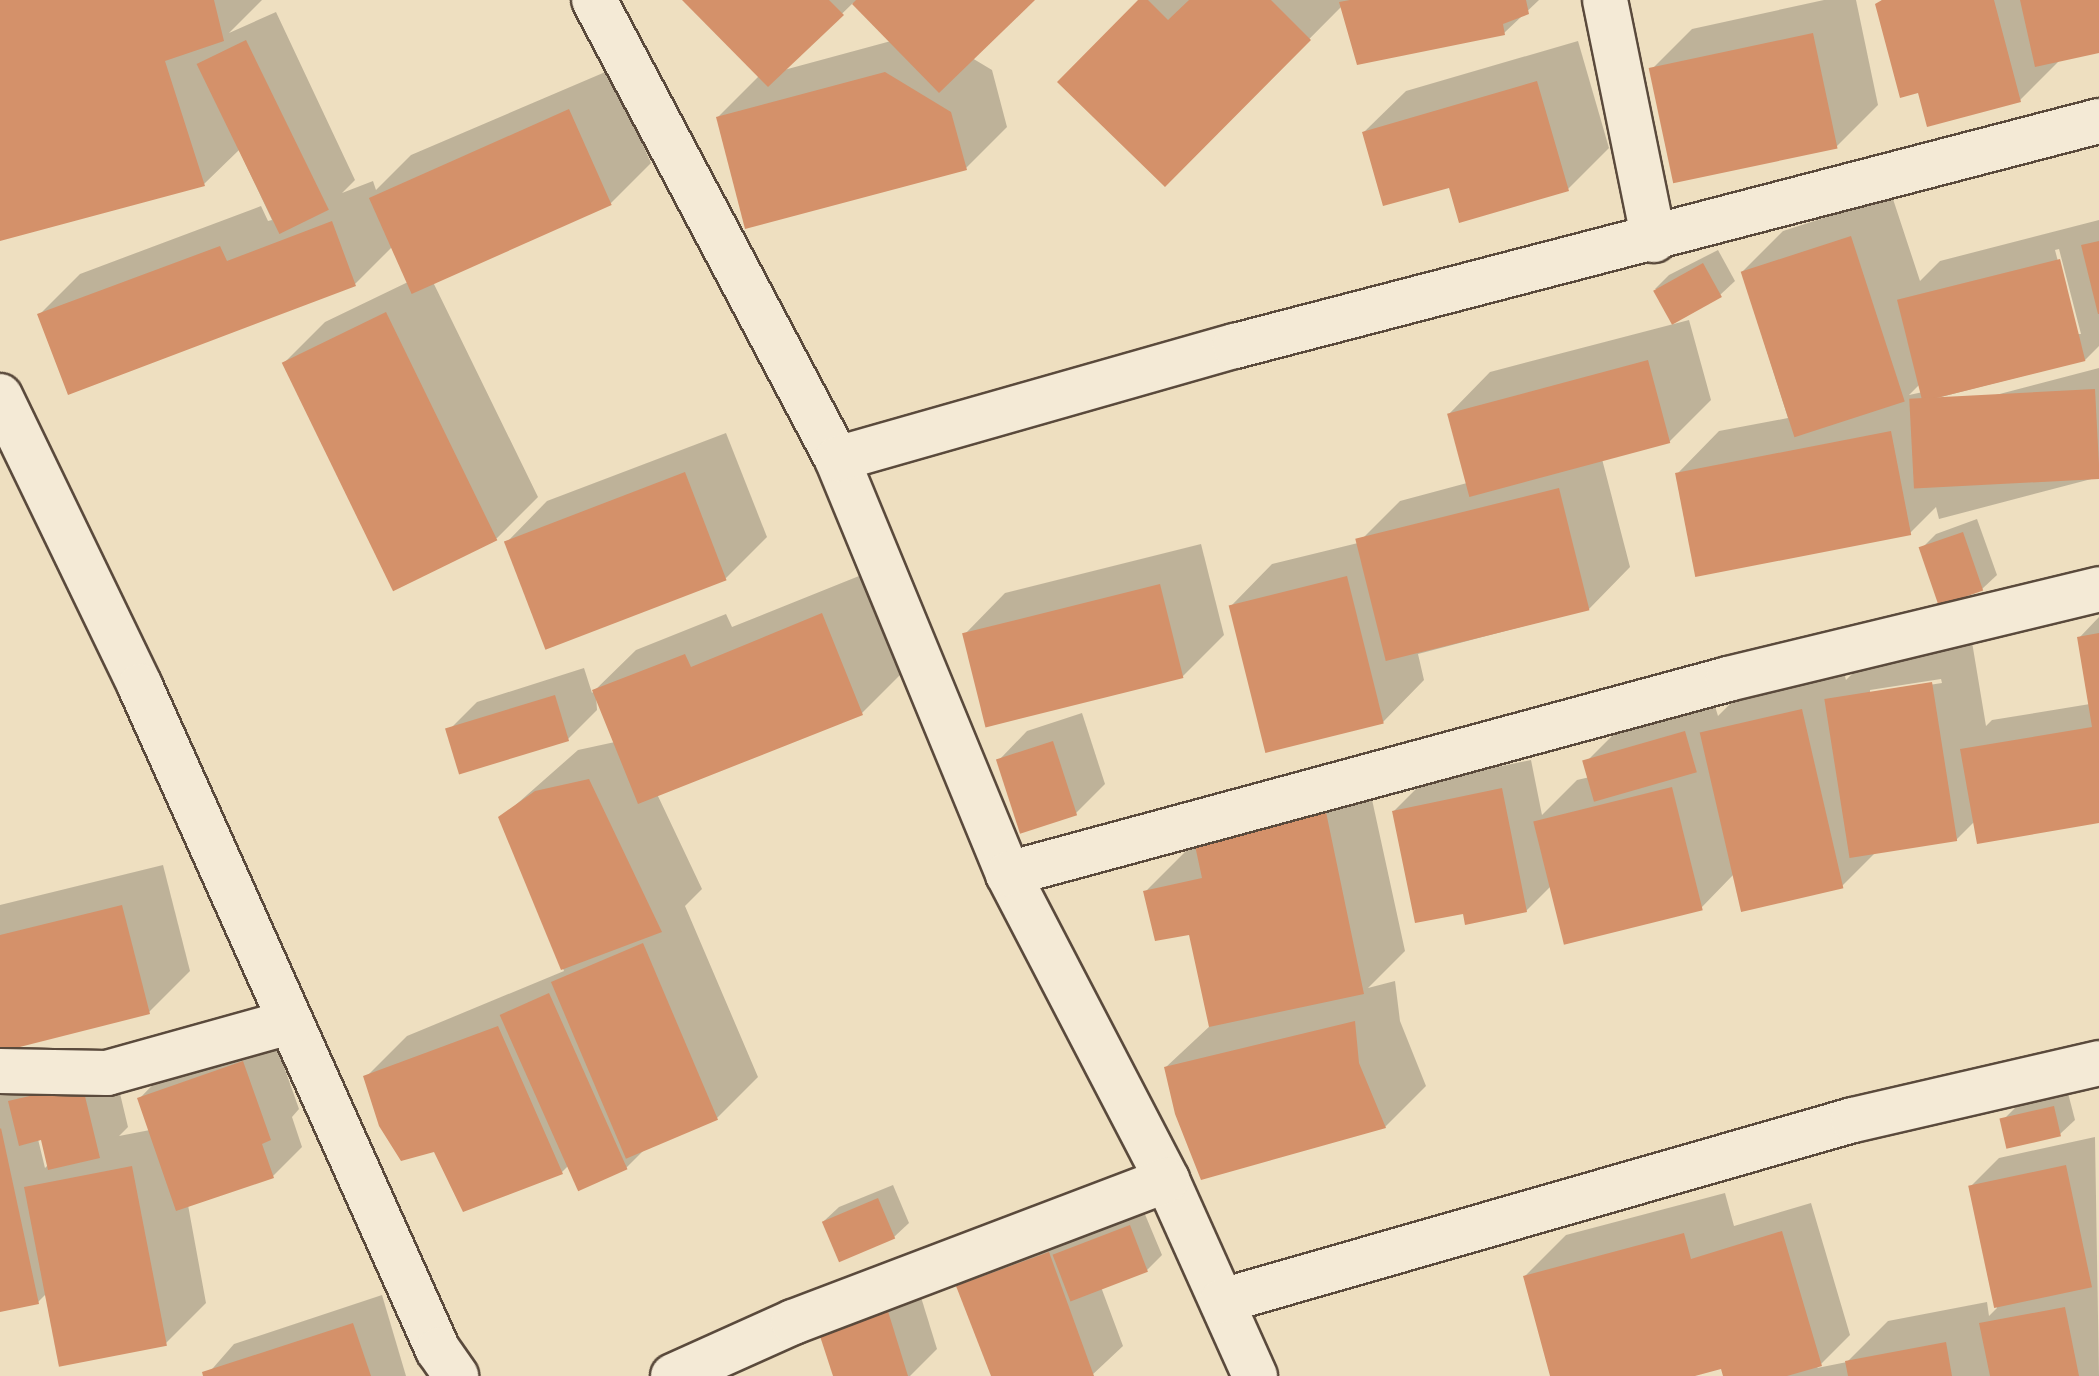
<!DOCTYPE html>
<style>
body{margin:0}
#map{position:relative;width:2099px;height:1376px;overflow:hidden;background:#eedfc0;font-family:"IM FELL Great Primer",serif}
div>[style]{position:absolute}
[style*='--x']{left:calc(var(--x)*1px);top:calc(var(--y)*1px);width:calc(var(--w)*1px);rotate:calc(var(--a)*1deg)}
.shadow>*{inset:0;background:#0003}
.building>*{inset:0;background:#d4916a;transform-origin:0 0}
.roads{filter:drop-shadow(2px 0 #5a4a3c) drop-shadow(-2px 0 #5a4a3c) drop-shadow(0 2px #5a4a3c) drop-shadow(0 -2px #5a4a3c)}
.street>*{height:44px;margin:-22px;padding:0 22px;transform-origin:22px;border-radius:22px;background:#f4ead6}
span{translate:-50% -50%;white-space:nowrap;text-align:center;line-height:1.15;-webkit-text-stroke:8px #f4ead6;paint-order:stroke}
</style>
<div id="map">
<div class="shadow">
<div style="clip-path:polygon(0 0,262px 0,229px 33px,276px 12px,355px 180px,342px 193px,373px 181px,376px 190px,411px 155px,610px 70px,651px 163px,610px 204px,432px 280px,538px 497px,497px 538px,394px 588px,284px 363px,325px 322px,408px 282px,392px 247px,355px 284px,39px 315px,80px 274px,261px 206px,268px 221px,272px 220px,239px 150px,204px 184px,0 239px)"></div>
<div style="clip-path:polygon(evenodd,685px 0,1032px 0,972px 58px,992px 70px,1007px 127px,966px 168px,718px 117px,759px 76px,685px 0,853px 3px,891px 41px,784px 70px,853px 3px)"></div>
<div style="clip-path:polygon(1141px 0,1539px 0,1504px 33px,1342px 6px,1165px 184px)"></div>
<div style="clip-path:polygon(1824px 0,1856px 0,1878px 105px,1837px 146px,1651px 70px,1692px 29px)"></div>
<div style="clip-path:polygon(1882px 0,2099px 0,2099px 51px,2061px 59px,2020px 100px,1920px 90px,1877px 5px)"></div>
<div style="clip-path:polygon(1578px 41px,1609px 148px,1568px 189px,1364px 132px,1406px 91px)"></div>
<div style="clip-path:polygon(evenodd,1892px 196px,1920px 281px,1940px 261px,2099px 220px,2099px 346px,2085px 360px,1933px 399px,1937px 418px,1946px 408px,2099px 368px,2099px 477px,1939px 519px,1936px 507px,1910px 533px,1678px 473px,1719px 431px,1788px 418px,1742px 272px,1783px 231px,1892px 196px,2059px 249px,2081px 334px,2077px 334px,2055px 250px,2059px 249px,1892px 196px,1921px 383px,1923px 392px,1909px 395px,1921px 383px)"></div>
<div style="clip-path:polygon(1718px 250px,1735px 281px,1720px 295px,1655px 289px,1669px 275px)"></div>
<div style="clip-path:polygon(1689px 320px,1711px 400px,1669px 442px,1602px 459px,1630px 567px,1589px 609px,1418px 654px,1424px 680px,1383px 722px,1231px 606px,1272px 564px,1358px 543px,1400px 501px,1467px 483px,1449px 414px,1490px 372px)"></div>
<div style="clip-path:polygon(726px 433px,767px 537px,726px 578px,506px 543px,547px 501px)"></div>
<div style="clip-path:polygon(1977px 519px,1997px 575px,1982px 589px,1922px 548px,1936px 534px)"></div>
<div style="clip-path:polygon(1201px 544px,1224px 635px,1183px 676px,964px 635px,1005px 593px)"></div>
<div style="clip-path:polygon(864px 574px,903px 672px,862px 713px,657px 794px,702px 889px,685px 906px,758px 1077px,717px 1118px,646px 1148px,626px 1168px,568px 1166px,562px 1172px,435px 1149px,366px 1077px,407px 1036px,564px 971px,501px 818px,578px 750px,615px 742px,596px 694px,597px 710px,568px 739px,448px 731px,477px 702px,584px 668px,592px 693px,636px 650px,726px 614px,732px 627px)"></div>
<div style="clip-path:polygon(evenodd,2099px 617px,2099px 819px,1975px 821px,1956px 840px,1876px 852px,1841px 887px,1734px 874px,1701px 908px,1551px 886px,1526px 911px,1465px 912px,1394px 811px,1423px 782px,1531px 760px,1542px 815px,1577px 780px,1590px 777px,1586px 762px,1615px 733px,1714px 703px,1718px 716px,1743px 691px,1843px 669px,1846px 680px,1868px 658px,1972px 642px,1986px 726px,1992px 720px,2090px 704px,2079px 638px,2099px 617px,1941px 679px,1942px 683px,1870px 694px,1870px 690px,1941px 679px)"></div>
<div style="clip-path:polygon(1082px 713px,1105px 784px,1076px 813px,998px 761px,1027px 731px)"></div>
<div style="clip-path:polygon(1366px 772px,1405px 951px,1368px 988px,1395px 981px,1400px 1021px,1426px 1086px,1385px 1127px,1166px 1067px,1211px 1025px,1190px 932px,1146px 891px,1187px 850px)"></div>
<div style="clip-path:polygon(163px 865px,190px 971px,149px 1012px,0 1050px,0 905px)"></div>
<div style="clip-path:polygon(evenodd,272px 1033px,299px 1109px,292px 1117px,302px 1147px,273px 1176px,188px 1205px,206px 1303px,165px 1344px,46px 1294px,38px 1302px,0 1310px,0 1083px,111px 1056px,128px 1127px,119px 1136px,150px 1130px,139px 1099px,168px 1069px,272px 1033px,41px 1134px,49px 1164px,45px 1168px,37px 1135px,41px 1134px)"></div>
<div style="clip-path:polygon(2068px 1093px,2075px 1120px,2060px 1134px,2003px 1120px,2017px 1106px)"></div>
<div style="clip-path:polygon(2095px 1137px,2099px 1376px,1725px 1376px,1722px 1365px,1688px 1376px,1552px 1376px,1525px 1276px,1566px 1235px,1725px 1193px,1734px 1226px,1811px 1203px,1850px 1335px,1817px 1368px,1847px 1362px,1888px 1321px,1987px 1302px,1989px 1316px,1997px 1308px,1970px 1187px,1999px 1158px)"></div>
<div style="clip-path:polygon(893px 1185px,909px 1223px,894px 1237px,824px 1221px,839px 1207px)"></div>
<div style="clip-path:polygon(1144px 1212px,1162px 1255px,1147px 1270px,1101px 1287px,1123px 1346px,1091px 1376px,993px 1376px,959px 1286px,988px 1257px,1079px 1224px,1083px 1236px)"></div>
<div style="clip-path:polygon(916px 1281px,937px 1349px,910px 1376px,835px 1376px,821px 1331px)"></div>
<div style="clip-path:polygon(382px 1295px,406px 1376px,206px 1376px,234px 1344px)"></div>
</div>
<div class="building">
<div style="clip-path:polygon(0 0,214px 0,224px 41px,165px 61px,205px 186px,0 241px)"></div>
<div style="clip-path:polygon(682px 0,829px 0,844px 15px,768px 87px)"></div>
<div style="clip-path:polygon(856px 0,1035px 0,939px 93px,852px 4px)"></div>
<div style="clip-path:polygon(1138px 0,1148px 0,1168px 20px,1189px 0,1271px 0,1311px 40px,1165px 187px,1057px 82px)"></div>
<div style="clip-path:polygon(1350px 0,1526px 0,1529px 14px,1503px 24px,1505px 35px,1357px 65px,1339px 2px)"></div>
<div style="clip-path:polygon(1882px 0,1994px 0,2021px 102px,1927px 127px,1918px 93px,1900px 98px,1875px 4px)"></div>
<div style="clip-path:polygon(2020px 0,2099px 0,2099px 53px,2035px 67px)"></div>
<div style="left:1813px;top:33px;width:118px;height:168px;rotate:78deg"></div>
<div style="left:246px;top:40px;width:189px;height:55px;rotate:64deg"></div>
<div style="clip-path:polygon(885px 72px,951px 112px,967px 170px,745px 229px,716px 117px)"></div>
<div style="clip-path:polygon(1537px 81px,1569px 191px,1459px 223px,1449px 188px,1383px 206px,1362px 132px)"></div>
<div style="left:569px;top:109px;width:105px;height:219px;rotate:66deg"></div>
<div style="clip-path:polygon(332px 221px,356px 286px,68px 395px,37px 314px,220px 246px,227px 261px)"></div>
<div style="left:1851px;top:236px;width:174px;height:116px;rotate:72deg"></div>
<div style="clip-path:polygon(2099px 241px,2099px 314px,2098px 314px,2081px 245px)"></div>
<div style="left:2060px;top:259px;width:105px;height:168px;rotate:76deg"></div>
<div style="left:1703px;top:263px;width:39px;height:57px;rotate:61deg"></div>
<div style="left:386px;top:312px;width:254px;height:116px;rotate:64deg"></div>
<div style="left:1648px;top:360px;width:86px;height:208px;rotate:75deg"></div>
<div style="left:2095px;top:389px;width:90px;height:186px;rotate:87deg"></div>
<div style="left:1891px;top:431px;width:106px;height:220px;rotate:79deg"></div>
<div style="left:685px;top:472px;width:116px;height:194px;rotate:69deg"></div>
<div style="left:1559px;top:488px;width:126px;height:210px;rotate:76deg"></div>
<div style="left:1963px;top:532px;width:62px;height:47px;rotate:71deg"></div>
<div style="left:1347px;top:576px;width:152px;height:122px;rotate:76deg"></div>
<div style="left:1160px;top:584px;width:97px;height:204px;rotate:76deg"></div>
<div style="clip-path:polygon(822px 613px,863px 715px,638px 804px,592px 690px,685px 654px,691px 667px)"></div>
<div style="clip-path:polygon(2099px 633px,2099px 823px,1977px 844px,1960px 749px,2092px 727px,2077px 637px)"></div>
<div style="left:1932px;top:682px;width:161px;height:109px;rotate:81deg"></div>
<div style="left:555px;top:695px;width:48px;height:115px;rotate:73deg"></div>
<div style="left:1802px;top:709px;width:184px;height:105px;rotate:77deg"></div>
<div style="left:1685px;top:731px;width:43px;height:107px;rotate:74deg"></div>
<div style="left:1053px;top:741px;width:78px;height:60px;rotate:72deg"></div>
<div style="clip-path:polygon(589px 779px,662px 932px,561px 970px,498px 817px,535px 791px)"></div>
<div style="left:1672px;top:787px;width:127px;height:143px;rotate:76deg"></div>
<div style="clip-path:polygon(1502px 788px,1527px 912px,1465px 925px,1463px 914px,1415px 923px,1392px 811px)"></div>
<div style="clip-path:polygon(1326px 812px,1364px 994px,1209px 1027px,1189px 935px,1155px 941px,1143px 891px,1202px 878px,1194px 841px)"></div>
<div style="clip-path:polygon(122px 905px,150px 1014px,0 1052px,0 935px)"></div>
<div style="left:643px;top:943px;width:192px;height:100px;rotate:67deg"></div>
<div style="left:549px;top:993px;width:193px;height:54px;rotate:66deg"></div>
<div style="clip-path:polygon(1355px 1021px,1359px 1063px,1386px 1128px,1201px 1180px,1175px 1114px,1164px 1067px)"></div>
<div style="clip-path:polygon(498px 1026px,563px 1174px,463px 1212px,434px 1152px,401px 1161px,379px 1126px,363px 1076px)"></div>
<div style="clip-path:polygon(243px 1061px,271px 1140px,262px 1144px,274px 1178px,176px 1211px,137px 1098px)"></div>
<div style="clip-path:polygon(82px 1084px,100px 1158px,48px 1170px,41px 1140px,19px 1146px,8px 1101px)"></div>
<div style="left:2054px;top:1106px;width:31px;height:56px;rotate:77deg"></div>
<div style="clip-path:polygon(1px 1128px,39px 1304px,0 1312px,0 1129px)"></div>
<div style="left:2066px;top:1165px;width:125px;height:100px;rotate:78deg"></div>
<div style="left:132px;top:1166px;width:183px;height:110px;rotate:79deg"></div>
<div style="left:878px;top:1198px;width:44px;height:61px;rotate:67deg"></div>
<div style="left:1130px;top:1225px;width:50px;height:83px;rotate:69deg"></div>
<div style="clip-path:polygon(1782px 1231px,1822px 1366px,1787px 1376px,1723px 1376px,1721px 1369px,1695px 1376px,1550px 1376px,1523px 1276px,1684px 1233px,1691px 1259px)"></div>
<div style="clip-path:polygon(1049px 1252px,1094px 1376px,991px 1376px,956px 1286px)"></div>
<div style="clip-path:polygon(2065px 1307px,2079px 1376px,1990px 1376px,1979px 1323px)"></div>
<div style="clip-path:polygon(887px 1308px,908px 1376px,833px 1376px,818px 1330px)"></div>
<div style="clip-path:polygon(353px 1323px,371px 1376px,203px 1376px,202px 1372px)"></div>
<div style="clip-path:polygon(1946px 1342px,1952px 1376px,1848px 1376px,1845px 1361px)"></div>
</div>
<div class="roads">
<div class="street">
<div style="--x:594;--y:0;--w:519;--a:62.1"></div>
<div style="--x:837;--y:459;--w:449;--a:67.6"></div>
<div style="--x:1008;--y:874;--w:345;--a:62.5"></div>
<div style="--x:1167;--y:1180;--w:215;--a:65.8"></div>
<div style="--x:1605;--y:0;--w:245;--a:78.5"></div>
<div style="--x:0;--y:396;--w:322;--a:64.2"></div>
<div style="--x:140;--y:686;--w:728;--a:65.83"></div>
<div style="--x:438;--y:1350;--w:32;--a:55"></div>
<div style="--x:837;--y:459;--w:414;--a:-15.9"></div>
<div style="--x:1235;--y:346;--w:893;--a:-14.6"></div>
<div style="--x:1008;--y:874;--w:746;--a:-15.15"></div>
<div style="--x:1728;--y:679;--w:382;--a:-13.6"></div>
<div style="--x:0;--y:1071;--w:107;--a:1.1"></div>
<div style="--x:107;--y:1073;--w:190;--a:-15.6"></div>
<div style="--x:1222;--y:1301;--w:656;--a:-16.01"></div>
<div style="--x:1853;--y:1120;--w:253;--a:-13"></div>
<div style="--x:673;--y:1376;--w:132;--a:-24.2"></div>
<div style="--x:793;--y:1322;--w:400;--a:-20.8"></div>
</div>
</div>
</div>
